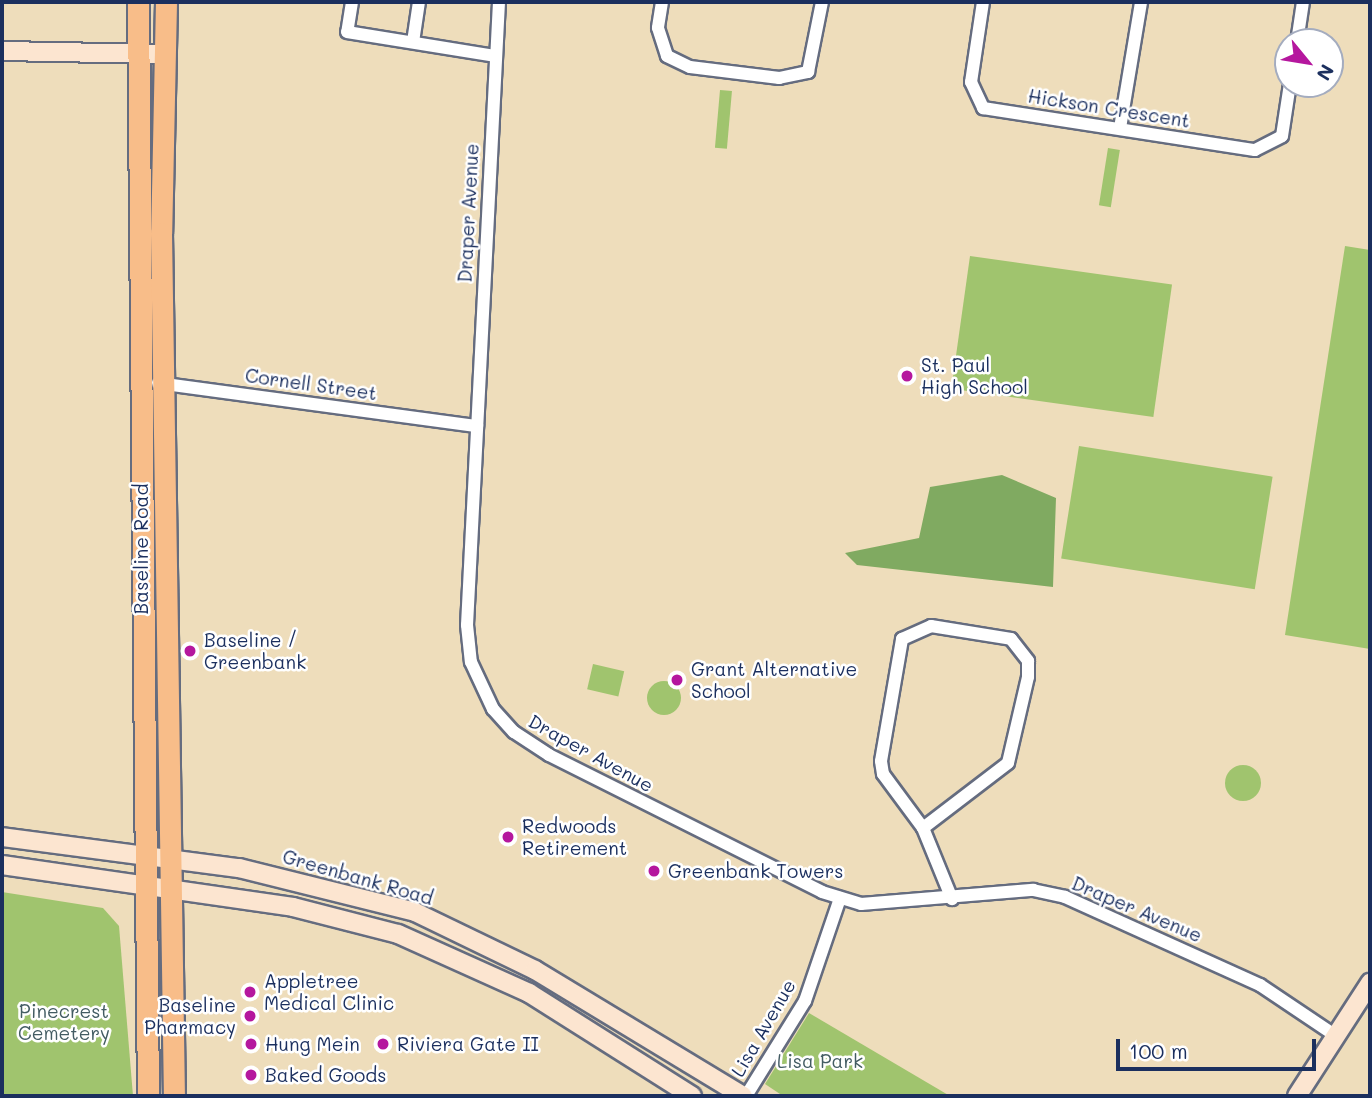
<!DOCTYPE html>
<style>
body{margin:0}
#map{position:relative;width:1372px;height:1098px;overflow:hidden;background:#edb;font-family:Mali,sans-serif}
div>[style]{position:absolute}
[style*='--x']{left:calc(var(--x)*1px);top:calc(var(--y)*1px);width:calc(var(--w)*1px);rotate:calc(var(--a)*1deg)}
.green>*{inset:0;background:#a0c46e;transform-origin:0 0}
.round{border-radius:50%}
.forest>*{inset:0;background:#80aa61}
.roads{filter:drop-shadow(2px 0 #656c7f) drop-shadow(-2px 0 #656c7f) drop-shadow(0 2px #656c7f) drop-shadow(0 -2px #656c7f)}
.street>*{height:12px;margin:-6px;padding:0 6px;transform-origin:6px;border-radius:6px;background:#fff}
.secondary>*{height:18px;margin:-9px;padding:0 9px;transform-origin:9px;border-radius:9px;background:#fce5d0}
.primary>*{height:21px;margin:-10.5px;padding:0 10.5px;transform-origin:10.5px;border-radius:10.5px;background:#f8bd89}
.dots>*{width:19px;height:19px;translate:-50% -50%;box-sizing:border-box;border:4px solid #fff;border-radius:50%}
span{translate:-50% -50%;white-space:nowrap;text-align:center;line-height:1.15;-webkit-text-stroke:5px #fff;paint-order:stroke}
.street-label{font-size:19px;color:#1b2f5e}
.poi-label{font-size:19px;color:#1b2f5e}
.left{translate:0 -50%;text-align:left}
.right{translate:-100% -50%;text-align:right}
.park-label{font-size:19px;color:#435c63}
.frame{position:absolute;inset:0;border:4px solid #1b2f5e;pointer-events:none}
.north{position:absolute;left:1274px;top:28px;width:70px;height:70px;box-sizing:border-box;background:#fff;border:2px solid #a4acbf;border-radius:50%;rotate:120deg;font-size:19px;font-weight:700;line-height:28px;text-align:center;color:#1b2f5e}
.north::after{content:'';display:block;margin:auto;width:24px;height:32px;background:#b5179e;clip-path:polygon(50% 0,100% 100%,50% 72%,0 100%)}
.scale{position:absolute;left:1116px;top:1039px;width:200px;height:32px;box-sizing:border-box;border:4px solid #1b2f5e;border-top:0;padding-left:9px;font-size:21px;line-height:24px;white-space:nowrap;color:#1b2f5e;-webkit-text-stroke:5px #fff;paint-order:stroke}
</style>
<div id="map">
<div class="green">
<div style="left:720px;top:90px;width:12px;height:58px;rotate:5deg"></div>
<div style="left:1108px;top:148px;width:12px;height:58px;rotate:9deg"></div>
<div style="clip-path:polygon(1345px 246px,1370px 250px,1370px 649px,1285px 635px)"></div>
<div style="left:970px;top:256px;width:204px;height:134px;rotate:8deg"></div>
<div style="left:1079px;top:446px;width:196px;height:114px;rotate:9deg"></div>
<div style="left:593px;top:664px;width:32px;height:26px;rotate:13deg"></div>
<div class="round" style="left:647px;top:681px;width:34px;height:34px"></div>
<div class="round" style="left:1225px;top:765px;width:36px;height:36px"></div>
<div style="clip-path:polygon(2px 892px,103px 908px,119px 926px,133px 1096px,2px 1096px)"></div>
<div style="clip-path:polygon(809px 1013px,950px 1096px,783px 1096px,765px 1084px)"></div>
</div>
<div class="forest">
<div style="clip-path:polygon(1002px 475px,1056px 498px,1053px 587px,857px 565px,845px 553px,919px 538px,930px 487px)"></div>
</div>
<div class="roads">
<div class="street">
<div style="--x:352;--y:2;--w:30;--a:99"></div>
<div style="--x:347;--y:32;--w:151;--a:9.2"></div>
<div style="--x:499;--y:2;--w:624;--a:92.94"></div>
<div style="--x:467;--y:625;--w:37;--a:84"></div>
<div style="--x:471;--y:662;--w:52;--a:64.9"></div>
<div style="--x:493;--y:709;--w:31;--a:48"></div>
<div style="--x:514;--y:732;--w:42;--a:33.3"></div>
<div style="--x:549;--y:755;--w:305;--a:26.6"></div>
<div style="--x:822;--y:892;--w:41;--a:17.1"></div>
<div style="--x:861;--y:904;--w:173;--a:-4.7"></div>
<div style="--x:1033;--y:890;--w:33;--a:12"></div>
<div style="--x:1065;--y:897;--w:214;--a:24.3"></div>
<div style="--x:1260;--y:985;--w:92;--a:33.9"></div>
<div style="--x:662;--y:2;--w:26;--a:99"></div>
<div style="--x:658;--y:28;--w:29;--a:72"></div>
<div style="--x:667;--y:56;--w:25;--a:26"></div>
<div style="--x:690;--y:67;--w:90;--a:7"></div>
<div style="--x:779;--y:78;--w:30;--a:-12"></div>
<div style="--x:808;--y:72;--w:71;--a:-78.7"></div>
<div style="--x:983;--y:2;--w:81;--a:98.5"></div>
<div style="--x:971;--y:82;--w:29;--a:65"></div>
<div style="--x:983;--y:108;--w:275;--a:8.8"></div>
<div style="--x:1255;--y:150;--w:30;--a:-27"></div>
<div style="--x:1282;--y:136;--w:53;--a:-81.3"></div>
<div style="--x:413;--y:42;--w:40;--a:-81.5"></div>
<div style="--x:1297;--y:42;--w:40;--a:-81.5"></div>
<div style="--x:1120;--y:128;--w:128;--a:-80.5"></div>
<div style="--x:158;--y:383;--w:322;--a:7.7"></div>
<div style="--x:931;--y:626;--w:81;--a:9.2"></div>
<div style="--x:1011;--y:639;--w:28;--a:52"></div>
<div style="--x:1028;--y:661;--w:16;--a:90"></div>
<div style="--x:1028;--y:677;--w:88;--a:103.1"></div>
<div style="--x:1008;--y:763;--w:107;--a:142.6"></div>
<div style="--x:923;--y:828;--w:67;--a:-126.5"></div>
<div style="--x:883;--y:774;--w:13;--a:-99"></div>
<div style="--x:881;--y:761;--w:124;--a:-80.2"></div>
<div style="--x:902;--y:639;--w:32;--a:-24"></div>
<div style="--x:923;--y:828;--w:77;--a:67.8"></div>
<div style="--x:746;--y:1096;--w:112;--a:-58.2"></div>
<div style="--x:805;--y:1001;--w:109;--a:-71.2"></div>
</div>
<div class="secondary">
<div style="--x:2;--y:51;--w:161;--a:1.1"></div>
<div style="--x:2;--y:837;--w:239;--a:7.5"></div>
<div style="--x:239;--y:868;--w:181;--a:14"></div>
<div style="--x:415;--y:912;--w:133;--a:25.8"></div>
<div style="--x:535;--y:970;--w:243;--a:31.2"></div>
<div style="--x:2;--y:865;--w:294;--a:8.2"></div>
<div style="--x:293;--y:907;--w:108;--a:14.4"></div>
<div style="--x:398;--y:934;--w:144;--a:24.2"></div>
<div style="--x:529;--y:993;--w:193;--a:32.3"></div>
<div style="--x:1297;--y:1096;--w:135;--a:-57.1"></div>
</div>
<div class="primary">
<div style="--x:138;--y:2;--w:1094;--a:89.48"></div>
<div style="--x:166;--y:2;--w:231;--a:91.2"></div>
<div style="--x:161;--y:233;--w:863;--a:89.14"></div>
</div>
</div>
<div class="dots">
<div style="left:907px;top:376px;background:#b5179e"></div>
<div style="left:190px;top:651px;background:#b5179e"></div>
<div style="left:677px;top:680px;background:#b5179e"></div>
<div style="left:508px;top:837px;background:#b5179e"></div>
<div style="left:654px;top:871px;background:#b5179e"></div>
<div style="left:250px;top:992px;background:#b5179e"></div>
<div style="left:250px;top:1016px;background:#b5179e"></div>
<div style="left:251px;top:1044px;background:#b5179e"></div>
<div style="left:383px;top:1044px;background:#b5179e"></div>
<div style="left:251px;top:1075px;background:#b5179e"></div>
</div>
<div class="street-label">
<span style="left:1109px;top:108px;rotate:9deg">Hickson Crescent</span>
<span style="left:468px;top:213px;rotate:-87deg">Draper Avenue</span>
<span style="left:311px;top:384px;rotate:8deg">Cornell Street</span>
<span style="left:141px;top:549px;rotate:-90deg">Baseline Road</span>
<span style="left:591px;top:753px;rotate:29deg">Draper Avenue</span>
<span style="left:358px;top:877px;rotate:16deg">Greenbank Road</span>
<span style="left:1137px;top:909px;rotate:23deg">Draper Avenue</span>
<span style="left:763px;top:1028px;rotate:-60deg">Lisa Avenue</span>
</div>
<div class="poi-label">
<span class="left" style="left:921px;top:376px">St. Paul<br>High School</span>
<span class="left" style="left:204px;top:651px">Baseline /<br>Greenbank</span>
<span class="left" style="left:691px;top:680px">Grant Alternative<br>School</span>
<span class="left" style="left:522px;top:837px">Redwoods<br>Retirement</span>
<span class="left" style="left:668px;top:871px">Greenbank Towers</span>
<span class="left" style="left:264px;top:992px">Appletree<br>Medical Clinic</span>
<span class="right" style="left:236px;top:1016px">Baseline<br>Pharmacy</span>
<span class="left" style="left:265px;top:1044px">Hung Mein</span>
<span class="left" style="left:397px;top:1044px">Riviera Gate II</span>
<span class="left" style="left:265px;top:1075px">Baked Goods</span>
</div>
<div class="park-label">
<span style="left:64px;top:1022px">Pinecrest<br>Cemetery</span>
<span style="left:820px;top:1061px">Lisa Park</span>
</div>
<div class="frame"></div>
<div class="north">N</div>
<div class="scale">100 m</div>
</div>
